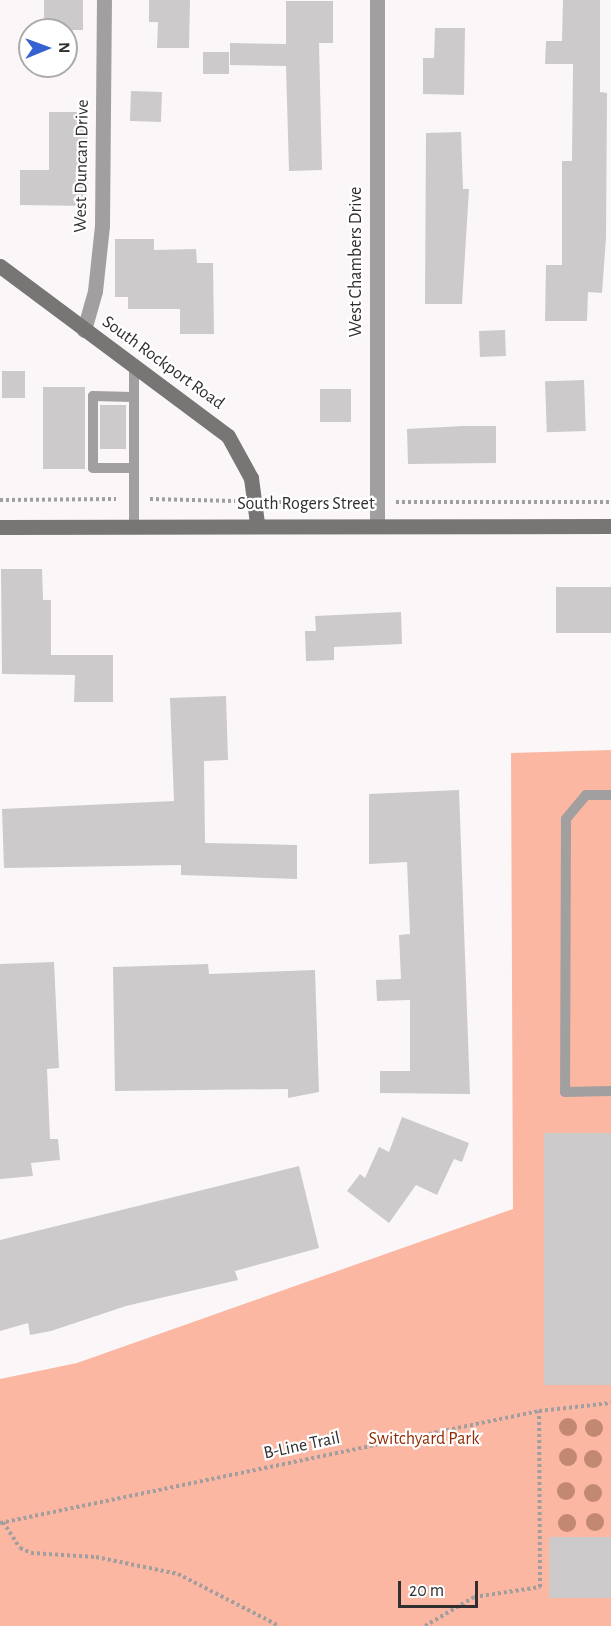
<!DOCTYPE html>
<style>
body{margin:0}
#map{position:relative;width:611px;height:1626px;overflow:hidden;background:#fbf7f8;font-family:"Alegreya Sans",sans-serif}
div>[style]{position:absolute}
[style*='--x']{left:calc(var(--x)*1px);top:calc(var(--y)*1px);width:calc(var(--w)*1px);rotate:calc(var(--a)*1deg)}
.green>*{inset:0;background:#fbb7a2}
.building>*{inset:0;background:#cdcacc;transform-origin:0 0}
.path>*{height:4px;margin-top:-2px;transform-origin:0;background:repeating-linear-gradient(90deg,#a19e9f 0 3px,transparent 0 6px)}
.lane>*{height:10px;margin:-5px;padding:0 5px;transform-origin:5px;border-radius:5px;background:#a19f9f}
.street>*{height:15px;margin:-7.5px;padding:0 7.5px;transform-origin:7.5px;border-radius:7.5px;background:#a19f9f}
.secondary>*{height:15px;margin:-7.5px;padding:0 7.5px;transform-origin:7.5px;border-radius:7.5px;background:#787575}
.trees>*{width:18px;height:18px;margin:-9px;border-radius:50%;background:#c28871}
span{translate:-50% -50%;white-space:nowrap;text-align:center;line-height:1.15;-webkit-text-stroke:4.5px #fff;paint-order:stroke}
.street-label{font-size:18px;color:#302e2f}
.park-label{font-size:18px;color:#932d03}
.north{position:absolute;left:18px;top:18px;width:60px;height:60px;box-sizing:border-box;background:#fff;border:2px solid #acabac;border-radius:50%;rotate:89deg;font-size:16px;font-weight:700;line-height:24px;text-align:center;color:#302e2f}
.north::after{content:'';display:block;margin:auto;width:21px;height:27px;background:#3661d1;clip-path:polygon(50% 0,100% 100%,50% 72%,0 100%)}
.scale{position:absolute;left:398px;top:1581px;width:80px;height:27px;box-sizing:border-box;border:3px solid #302e2f;border-top:0;padding-left:8px;font-size:18px;line-height:21px;white-space:nowrap;color:#302e2f;-webkit-text-stroke:4px #fff;paint-order:stroke}
</style>
<div id="map">
<div class="green">
<div style="clip-path:polygon(611px 750px,611px 1626px,0 1626px,0 1379px,77px 1363px,513px 1209px,511px 753px)"></div>
</div>
<div class="building">
<div style="left:44px;top:0;width:39px;height:30px"></div>
<div style="clip-path:polygon(149px 0,190px 0,189px 48px,157px 48px,158px 22px,149px 22px)"></div>
<div style="clip-path:polygon(563px 0,600px 0,600px 92px,607px 93px,606px 238px,602px 293px,588px 292px,587px 321px,545px 321px,546px 265px,562px 265px,562px 161px,572px 161px,573px 64px,545px 64px,546px 41px,562px 41px)"></div>
<div style="clip-path:polygon(286px 1px,333px 1px,333px 43px,319px 43px,322px 170px,289px 171px,286px 66px,230px 65px,230px 43px,286px 44px)"></div>
<div style="clip-path:polygon(435px 28px,465px 28px,464px 95px,423px 94px,423px 58px,434px 58px)"></div>
<div style="left:203px;top:52px;width:26px;height:22px"></div>
<div style="left:131px;top:91px;width:31px;height:30px;rotate:2deg"></div>
<div style="clip-path:polygon(49px 112px,88px 112px,87px 206px,20px 205px,20px 170px,49px 170px)"></div>
<div style="clip-path:polygon(461px 132px,463px 189px,469px 189px,462px 304px,425px 304px,426px 133px)"></div>
<div style="clip-path:polygon(115px 239px,154px 239px,154px 250px,196px 249px,197px 263px,213px 263px,214px 334px,180px 334px,180px 309px,128px 309px,128px 297px,115px 297px)"></div>
<div style="left:505px;top:330px;width:26px;height:26px;rotate:88deg"></div>
<div style="left:2px;top:371px;width:23px;height:27px"></div>
<div style="left:584px;top:380px;width:51px;height:39px;rotate:88deg"></div>
<div style="left:43px;top:387px;width:42px;height:82px"></div>
<div style="left:320px;top:389px;width:31px;height:33px"></div>
<div style="left:100px;top:405px;width:26px;height:44px"></div>
<div style="clip-path:polygon(463px 426px,496px 426px,496px 463px,408px 464px,407px 429px)"></div>
<div style="clip-path:polygon(1px 569px,42px 569px,43px 600px,51px 600px,51px 655px,113px 655px,113px 702px,74px 702px,75px 675px,2px 674px)"></div>
<div style="left:556px;top:587px;width:55px;height:46px"></div>
<div style="clip-path:polygon(401px 612px,402px 644px,334px 647px,334px 660px,306px 661px,305px 631px,316px 631px,315px 616px)"></div>
<div style="clip-path:polygon(226px 696px,228px 760px,204px 761px,205px 843px,297px 845px,297px 879px,181px 875px,181px 865px,4px 868px,2px 809px,174px 801px,170px 698px)"></div>
<div style="clip-path:polygon(459px 790px,470px 1094px,380px 1093px,380px 1071px,410px 1071px,410px 1000px,377px 1001px,376px 980px,401px 979px,399px 935px,410px 934px,407px 862px,369px 864px,369px 794px)"></div>
<div style="clip-path:polygon(54px 962px,59px 1068px,47px 1069px,50px 1139px,58px 1139px,60px 1160px,31px 1163px,33px 1176px,0 1179px,0 964px)"></div>
<div style="clip-path:polygon(208px 964px,209px 974px,315px 970px,319px 1092px,288px 1098px,288px 1089px,115px 1091px,113px 967px)"></div>
<div style="clip-path:polygon(402px 1117px,469px 1143px,462px 1162px,454px 1159px,437px 1195px,416px 1185px,389px 1223px,347px 1191px,360px 1174px,365px 1178px,379px 1147px,389px 1152px)"></div>
<div style="left:611px;top:1133px;width:252px;height:67px;rotate:90deg"></div>
<div style="clip-path:polygon(299px 1166px,319px 1248px,235px 1271px,238px 1280px,126px 1306px,51px 1331px,30px 1335px,28px 1323px,0 1331px,0 1240px)"></div>
<div style="left:611px;top:1537px;width:61px;height:62px;rotate:90deg"></div>
</div>
<div class="path">
<div style="--x:150;--y:499;--w:85;--a:1.3"></div>
<div style="--x:0;--y:500;--w:116;--a:-0.5"></div>
<div style="--x:273;--y:502;--w:85;--a:0"></div>
<div style="--x:396;--y:502;--w:215;--a:0"></div>
<div style="--x:3;--y:1522;--w:31;--a:57"></div>
<div style="--x:20;--y:1548;--w:12;--a:24"></div>
<div style="--x:31;--y:1553;--w:65;--a:3.5"></div>
<div style="--x:96;--y:1557;--w:84;--a:11.7"></div>
<div style="--x:178;--y:1574;--w:114;--a:27.2"></div>
<div style="--x:0;--y:1523;--w:551;--a:-11.74"></div>
<div style="--x:539;--y:1411;--w:72;--a:-6.3"></div>
<div style="--x:425;--y:1626;--w:57;--a:-30.6"></div>
<div style="--x:474;--y:1597;--w:67;--a:-8.6"></div>
<div style="--x:540;--y:1587;--w:176;--a:-90.3"></div>
</div>
<div class="lane">
<div style="--x:134;--y:368;--w:158;--a:90"></div>
<div style="--x:133;--y:397;--w:40;--a:-178.6"></div>
<div style="--x:93;--y:396;--w:72;--a:90"></div>
<div style="--x:93;--y:468;--w:41;--a:0"></div>
<div style="--x:611;--y:795;--w:25;--a:180"></div>
<div style="--x:586;--y:795;--w:31;--a:130"></div>
<div style="--x:566;--y:819;--w:273;--a:90.2"></div>
<div style="--x:565;--y:1092;--w:46;--a:-1.2"></div>
</div>
<div class="street">
<div style="--x:84;--y:330;--w:41;--a:-74.2"></div>
<div style="--x:95;--y:291;--w:65;--a:-83.9"></div>
<div style="--x:102;--y:226;--w:226;--a:-89.5"></div>
<div style="--x:377;--y:524;--w:524;--a:-90"></div>
</div>
<div class="secondary">
<div style="--x:0;--y:266;--w:284;--a:36.7"></div>
<div style="--x:228;--y:436;--w:48;--a:61.3"></div>
<div style="--x:251;--y:478;--w:45;--a:82.4"></div>
<div style="--x:0;--y:527;--w:611;--a:-0.09"></div>
</div>
<div class="trees">
<div style="left:568px;top:1427px"></div>
<div style="left:594px;top:1428px"></div>
<div style="left:568px;top:1457px"></div>
<div style="left:593px;top:1459px"></div>
<div style="left:566px;top:1491px"></div>
<div style="left:593px;top:1493px"></div>
<div style="left:595px;top:1522px"></div>
<div style="left:567px;top:1523px"></div>
</div>
<div class="street-label">
<span style="left:82px;top:166px;rotate:-89deg">West Duncan Drive</span>
<span style="left:356px;top:262px;rotate:-90deg">West Chambers Drive</span>
<span style="left:163px;top:363px;rotate:36deg">South Rockport Road</span>
<span style="left:306px;top:504px">South Rogers Street</span>
<span style="left:302px;top:1446px;rotate:-12deg">B-Line Trail</span>
</div>
<div class="park-label">
<span style="left:424px;top:1439px">Switchyard Park</span>
</div>
<div class="north">N</div>
<div class="scale">20 m</div>
</div>
